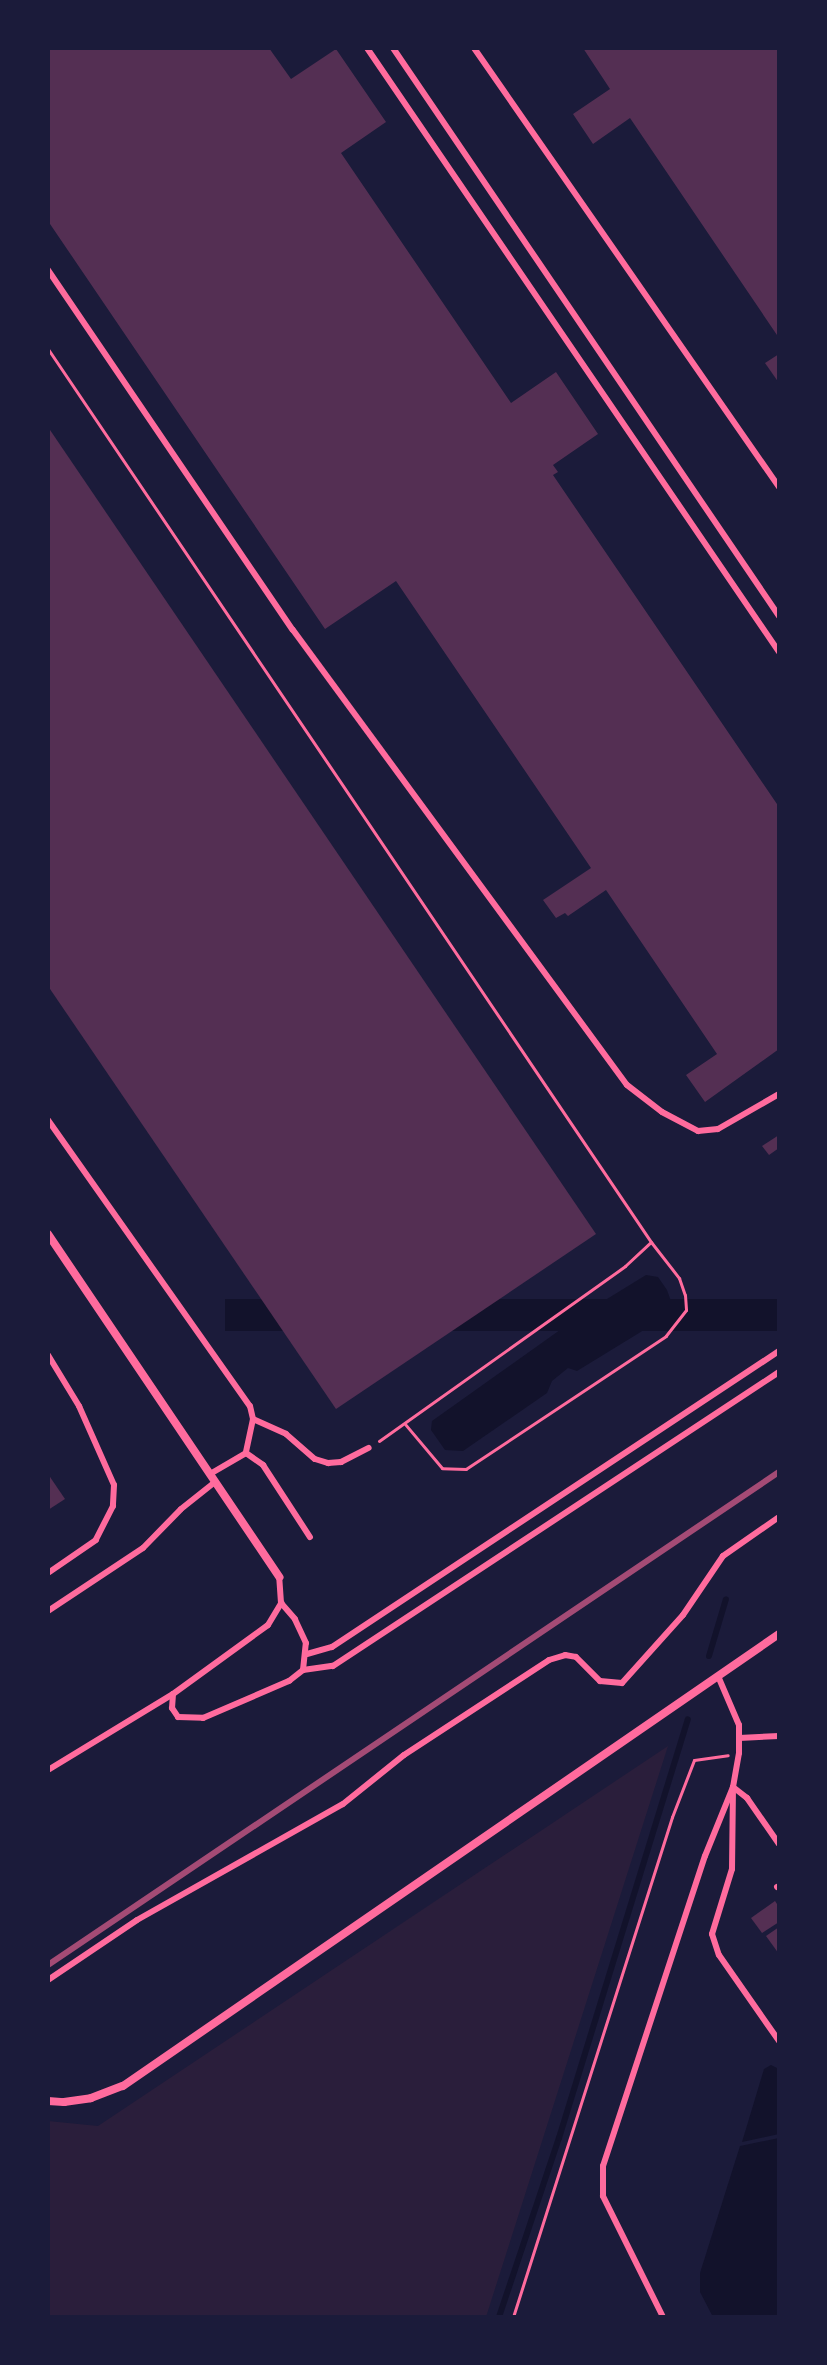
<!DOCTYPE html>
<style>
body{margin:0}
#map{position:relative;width:827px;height:2365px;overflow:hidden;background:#1b1b3a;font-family:Poppins,sans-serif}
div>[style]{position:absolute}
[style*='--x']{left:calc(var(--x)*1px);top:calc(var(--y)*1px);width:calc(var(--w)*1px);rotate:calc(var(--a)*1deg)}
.green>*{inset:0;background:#2a1e3b}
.water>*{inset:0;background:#12122b;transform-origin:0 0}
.stream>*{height:6px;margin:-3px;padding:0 3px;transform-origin:3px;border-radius:3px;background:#12122b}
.building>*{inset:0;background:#542f53}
.path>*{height:3px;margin:-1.5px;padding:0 1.5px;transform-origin:1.5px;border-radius:1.5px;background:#ff6b9d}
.service>*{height:6px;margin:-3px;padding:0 3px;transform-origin:3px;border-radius:3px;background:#ff6b9d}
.minor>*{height:8px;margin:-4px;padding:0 4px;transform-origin:4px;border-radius:4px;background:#ff6b9d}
.rail>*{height:6px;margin:-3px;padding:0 3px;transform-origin:3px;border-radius:3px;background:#a44b75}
span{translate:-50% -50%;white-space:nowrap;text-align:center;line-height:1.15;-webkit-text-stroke:6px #1b1b3a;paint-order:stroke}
.frame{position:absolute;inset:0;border:50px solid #1b1b3a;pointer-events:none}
</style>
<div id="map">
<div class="green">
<div style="clip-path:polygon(668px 1746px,486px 2317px,48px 2317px,48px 2121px,98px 2126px)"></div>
</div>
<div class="water">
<div style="clip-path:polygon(646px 1275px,658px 1277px,667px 1290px,672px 1304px,670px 1314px,577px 1371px,568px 1368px,552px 1381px,547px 1393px,463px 1451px,445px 1450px,431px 1430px,432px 1421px,581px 1315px)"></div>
<div style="left:779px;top:1299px;width:32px;height:554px;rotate:90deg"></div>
<div style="clip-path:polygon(771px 2065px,779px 2069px,779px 2134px,742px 2142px,764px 2069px)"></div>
<div style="clip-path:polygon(779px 2138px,779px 2317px,713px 2317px,700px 2292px,700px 2273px,740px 2146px)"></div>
</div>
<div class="stream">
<div style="--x:709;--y:1656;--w:59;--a:-73.4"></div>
<div style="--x:499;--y:2317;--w:189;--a:-71.5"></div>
<div style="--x:559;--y:2138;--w:438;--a:-72.9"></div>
</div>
<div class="building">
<div style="clip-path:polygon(48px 48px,269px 48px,291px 79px,336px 49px,386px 122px,341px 153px,511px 403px,556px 372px,598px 434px,553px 465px,558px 472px,553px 475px,779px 807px,779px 1049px,705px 1102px,686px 1075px,717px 1054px,606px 890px,568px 916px,565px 913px,556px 918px,543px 900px,591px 868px,396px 581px,325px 629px,48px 221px)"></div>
<div style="clip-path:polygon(583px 48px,779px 48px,779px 338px,630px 118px,593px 144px,573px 114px,610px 89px)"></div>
<div style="clip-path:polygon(779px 354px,779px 383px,765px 363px)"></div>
<div style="clip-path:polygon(48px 427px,596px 1234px,336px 1409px,48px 986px)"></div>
<div style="clip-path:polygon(779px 1135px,779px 1148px,769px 1155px,762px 1146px)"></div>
<div style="clip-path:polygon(48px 1474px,65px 1499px,48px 1510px)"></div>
<div style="clip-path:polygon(775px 1901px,779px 1907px,779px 1922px,762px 1933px,751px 1918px)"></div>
<div style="clip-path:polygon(779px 1927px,779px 1954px,766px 1936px)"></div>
</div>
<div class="path">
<div style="--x:48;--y:349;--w:1078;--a:55.97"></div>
<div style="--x:651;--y:1242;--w:46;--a:52.1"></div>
<div style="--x:679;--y:1278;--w:18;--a:71"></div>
<div style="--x:685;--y:1295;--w:15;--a:86"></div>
<div style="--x:686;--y:1310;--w:33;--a:128"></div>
<div style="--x:666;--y:1336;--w:240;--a:146.4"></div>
<div style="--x:466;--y:1469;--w:24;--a:-178"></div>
<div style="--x:442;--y:1468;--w:57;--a:-130.1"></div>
<div style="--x:379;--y:1441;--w:302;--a:-35.4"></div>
<div style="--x:625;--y:1266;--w:34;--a:-43"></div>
<div style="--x:513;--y:2317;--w:525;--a:-72.36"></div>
<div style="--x:672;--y:1817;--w:61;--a:-68.9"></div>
<div style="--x:694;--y:1760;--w:34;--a:-8"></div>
</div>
<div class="service">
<div style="--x:367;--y:48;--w:731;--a:55.7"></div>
<div style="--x:393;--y:48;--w:687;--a:55.8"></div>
<div style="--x:474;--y:48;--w:535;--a:55.21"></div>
<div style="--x:48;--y:270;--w:435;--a:55.8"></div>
<div style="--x:293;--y:630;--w:564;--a:53.72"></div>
<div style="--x:627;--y:1085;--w:44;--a:37.6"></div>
<div style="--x:662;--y:1112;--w:41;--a:27.8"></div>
<div style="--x:698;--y:1131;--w:20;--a:-6"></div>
<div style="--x:718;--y:1129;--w:70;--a:-29.8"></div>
<div style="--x:48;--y:1120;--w:350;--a:54.8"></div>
<div style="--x:250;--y:1406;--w:13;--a:77"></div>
<div style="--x:253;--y:1419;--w:35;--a:102"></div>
<div style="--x:48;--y:1355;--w:60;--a:58.7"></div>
<div style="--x:79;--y:1406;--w:86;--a:66.1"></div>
<div style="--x:114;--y:1485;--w:21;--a:93"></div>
<div style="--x:113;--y:1506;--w:38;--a:117"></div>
<div style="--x:96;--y:1540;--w:58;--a:145.5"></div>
<div style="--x:253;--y:1419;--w:36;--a:24"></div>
<div style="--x:286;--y:1434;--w:38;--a:41"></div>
<div style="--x:315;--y:1459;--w:14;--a:17"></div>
<div style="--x:328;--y:1463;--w:13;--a:-4"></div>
<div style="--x:341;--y:1462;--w:31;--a:-27"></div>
<div style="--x:210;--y:1474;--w:42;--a:-30.3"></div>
<div style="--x:246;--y:1453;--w:21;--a:35"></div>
<div style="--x:263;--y:1465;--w:86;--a:56.9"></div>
<div style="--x:48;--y:1611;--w:114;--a:-33.6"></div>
<div style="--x:143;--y:1548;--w:54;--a:-45.7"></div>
<div style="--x:181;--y:1509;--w:43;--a:-38.5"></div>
<div style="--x:307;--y:1654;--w:26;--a:-16"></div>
<div style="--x:332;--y:1647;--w:536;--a:-33.51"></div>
<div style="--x:303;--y:1670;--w:30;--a:-8"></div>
<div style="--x:333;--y:1666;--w:534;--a:-33.39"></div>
<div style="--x:718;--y:1676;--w:53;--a:66.8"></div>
<div style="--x:739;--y:1725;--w:28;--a:90"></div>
<div style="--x:739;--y:1753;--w:35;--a:100"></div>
<div style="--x:733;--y:1787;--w:18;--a:38"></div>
<div style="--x:747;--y:1798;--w:56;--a:55.2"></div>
<div style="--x:173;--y:1694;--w:14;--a:94"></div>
<div style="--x:172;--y:1708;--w:11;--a:56"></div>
<div style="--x:178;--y:1717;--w:25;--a:2"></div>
<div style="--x:203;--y:1718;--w:94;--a:-23.3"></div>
<div style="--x:289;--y:1681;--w:18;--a:-38"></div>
<div style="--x:303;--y:1670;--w:27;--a:-84"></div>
<div style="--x:306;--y:1643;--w:26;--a:-115"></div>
<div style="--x:295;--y:1619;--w:21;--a:-131"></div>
<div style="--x:739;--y:1738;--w:40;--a:-2.9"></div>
<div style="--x:48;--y:1770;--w:146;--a:-31.3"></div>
<div style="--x:173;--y:1694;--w:117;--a:-36"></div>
<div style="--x:268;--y:1625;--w:26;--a:-59"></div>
<div style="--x:281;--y:1603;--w:26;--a:-94"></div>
<div style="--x:777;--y:1887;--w:2;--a:-27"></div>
<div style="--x:48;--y:1980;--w:107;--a:-34"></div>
<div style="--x:137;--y:1920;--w:236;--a:-29.4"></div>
<div style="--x:343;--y:1804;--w:78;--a:-38.8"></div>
<div style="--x:404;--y:1755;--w:173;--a:-33.2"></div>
<div style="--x:549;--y:1660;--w:17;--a:-17"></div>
<div style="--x:565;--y:1655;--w:11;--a:10"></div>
<div style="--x:576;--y:1657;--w:34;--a:45"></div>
<div style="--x:600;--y:1681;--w:22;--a:5"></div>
<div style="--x:622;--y:1683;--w:91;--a:-48.1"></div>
<div style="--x:683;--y:1615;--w:71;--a:-55.9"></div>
<div style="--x:723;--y:1556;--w:68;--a:-34.9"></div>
<div style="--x:663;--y:2317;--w:135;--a:-116.4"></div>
<div style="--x:603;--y:2196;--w:30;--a:-90"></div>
<div style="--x:603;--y:2166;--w:326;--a:-71.8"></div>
<div style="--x:705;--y:1856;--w:74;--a:-67.9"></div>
<div style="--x:733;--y:1787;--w:82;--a:90.7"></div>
<div style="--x:732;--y:1869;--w:68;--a:107.1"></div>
<div style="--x:712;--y:1934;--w:22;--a:72"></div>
<div style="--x:719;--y:1955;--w:105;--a:55.1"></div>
</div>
<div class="minor">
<div style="--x:48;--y:1234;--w:414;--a:56"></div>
<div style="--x:48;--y:2101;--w:16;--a:4"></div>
<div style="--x:64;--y:2102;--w:27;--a:-8"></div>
<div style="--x:91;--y:2098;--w:34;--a:-21"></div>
<div style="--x:123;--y:2086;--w:797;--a:-34.57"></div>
</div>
<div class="rail">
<div style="--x:48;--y:1965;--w:882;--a:-34"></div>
</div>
<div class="frame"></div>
</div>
